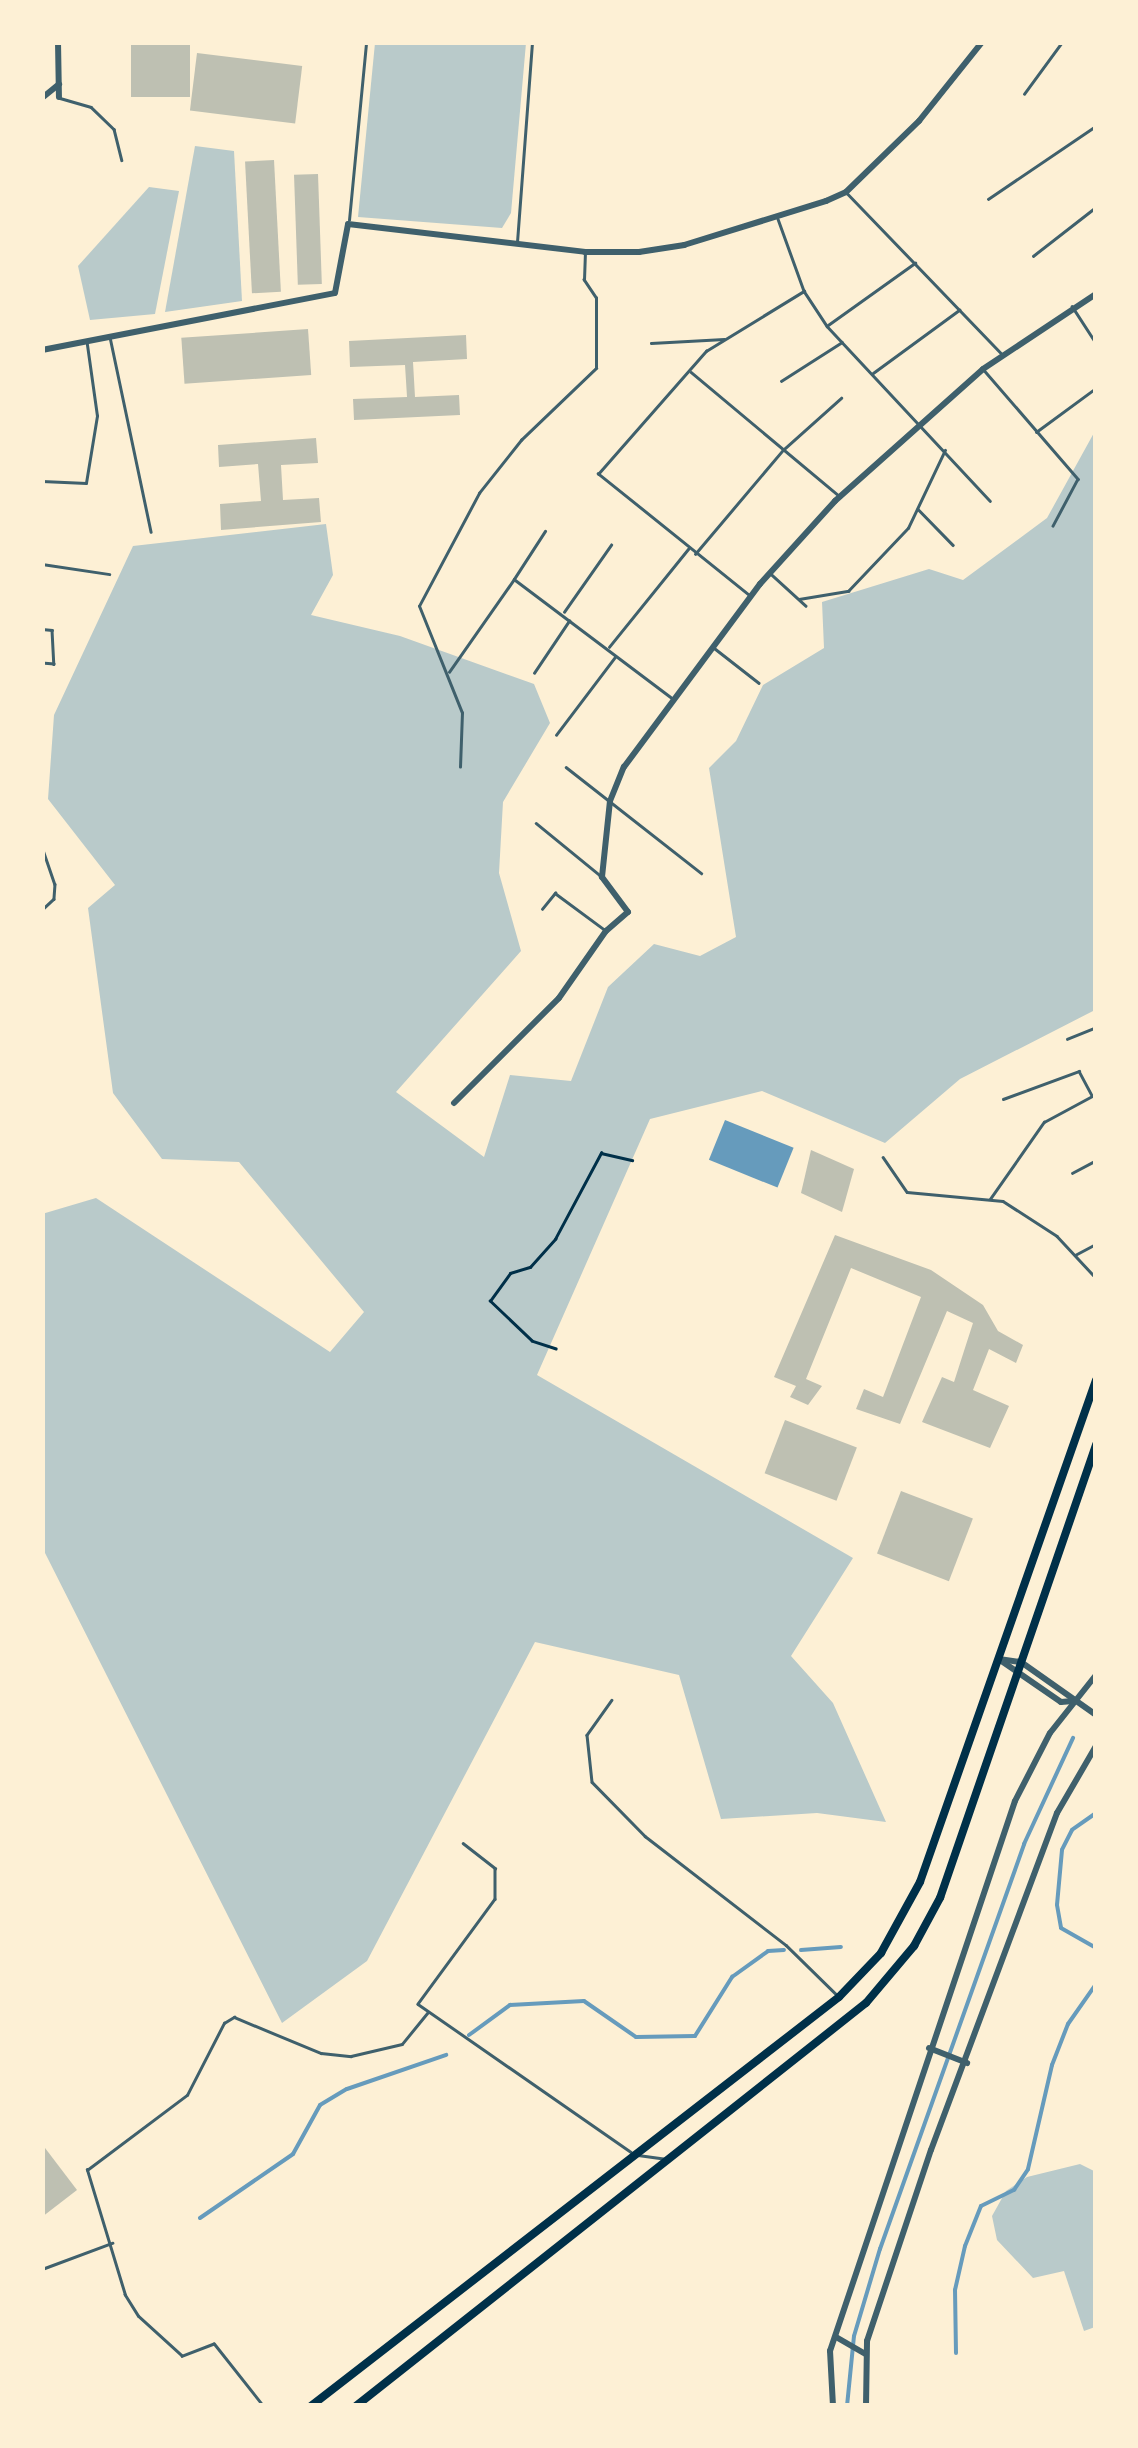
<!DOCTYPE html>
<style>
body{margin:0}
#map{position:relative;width:1138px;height:2448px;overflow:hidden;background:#fdf0d5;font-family:Poppins,sans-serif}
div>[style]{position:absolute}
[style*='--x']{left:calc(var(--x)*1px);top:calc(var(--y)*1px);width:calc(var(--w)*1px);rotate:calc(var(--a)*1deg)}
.green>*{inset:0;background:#b9caca}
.water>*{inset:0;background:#669bbc;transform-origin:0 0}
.stream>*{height:4px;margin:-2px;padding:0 2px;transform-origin:2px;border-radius:2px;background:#669bbc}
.building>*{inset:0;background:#bec0b2;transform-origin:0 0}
.path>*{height:2.5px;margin:-1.25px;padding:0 1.25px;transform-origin:1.25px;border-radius:1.25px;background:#003049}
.service>*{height:2.5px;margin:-1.25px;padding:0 1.25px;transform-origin:1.25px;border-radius:1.25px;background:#3f606c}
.minor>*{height:6px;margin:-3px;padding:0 3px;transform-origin:3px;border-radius:3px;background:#3f606c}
.secondary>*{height:8px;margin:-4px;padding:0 4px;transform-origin:4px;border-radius:4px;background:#003049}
span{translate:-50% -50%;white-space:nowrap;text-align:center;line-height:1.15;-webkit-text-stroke:9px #fdf0d5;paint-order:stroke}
.frame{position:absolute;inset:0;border:45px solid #fdf0d5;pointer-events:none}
</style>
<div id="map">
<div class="green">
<div style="clip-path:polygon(375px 43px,526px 43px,511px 213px,502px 228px,358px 217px)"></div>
<div style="clip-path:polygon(195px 146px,234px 151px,242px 301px,165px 312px)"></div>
<div style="clip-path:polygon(149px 187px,179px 191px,155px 314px,90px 320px,78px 266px)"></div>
<div style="clip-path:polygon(1095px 431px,1095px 1010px,960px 1079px,885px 1143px,762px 1091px,650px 1119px,537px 1375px,853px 1558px,791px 1656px,833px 1703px,886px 1822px,817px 1813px,721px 1819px,679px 1675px,535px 1642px,367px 1961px,282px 2023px,43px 1549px,42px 1214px,96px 1198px,330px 1352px,364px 1312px,239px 1162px,162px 1159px,113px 1093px,88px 908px,115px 885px,48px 799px,54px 715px,133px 546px,326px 524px,333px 575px,311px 615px,400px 636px,534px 684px,550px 723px,503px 802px,499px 873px,521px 951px,396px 1092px,484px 1157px,510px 1075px,571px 1081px,608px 987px,654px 944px,700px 956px,736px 937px,709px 768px,736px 741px,763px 685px,824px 648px,822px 602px,929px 569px,963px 580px,1047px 518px)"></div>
<div style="clip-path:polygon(1080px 2164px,1096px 2172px,1095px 2327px,1084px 2331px,1064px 2271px,1033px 2278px,997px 2240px,992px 2216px,1006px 2191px,1027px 2177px)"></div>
</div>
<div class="water">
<div style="left:725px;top:1120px;width:74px;height:43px;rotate:22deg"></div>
</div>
<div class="stream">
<div style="--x:1096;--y:1813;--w:29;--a:145"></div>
<div style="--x:1072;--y:1830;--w:22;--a:117"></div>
<div style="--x:1062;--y:1850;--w:55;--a:95.2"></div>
<div style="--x:1057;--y:1905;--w:23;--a:80"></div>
<div style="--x:1061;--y:1928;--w:40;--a:29.7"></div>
<div style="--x:801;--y:1950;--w:40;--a:-4.3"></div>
<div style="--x:469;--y:2035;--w:51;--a:-36.2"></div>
<div style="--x:510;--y:2005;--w:74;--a:-3.1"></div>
<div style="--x:584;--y:2001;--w:63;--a:34.7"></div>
<div style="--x:636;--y:2037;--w:59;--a:-1"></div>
<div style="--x:695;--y:2036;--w:70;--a:-57.9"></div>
<div style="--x:732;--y:1977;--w:44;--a:-35.8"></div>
<div style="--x:768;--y:1951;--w:16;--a:-4"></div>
<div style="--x:200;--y:2218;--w:113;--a:-34.5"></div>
<div style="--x:293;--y:2154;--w:56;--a:-61.1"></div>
<div style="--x:320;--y:2105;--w:31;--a:-31"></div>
<div style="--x:347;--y:2089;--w:105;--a:-19"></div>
<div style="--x:956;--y:2353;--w:63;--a:-90.9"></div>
<div style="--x:955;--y:2290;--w:45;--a:-77.2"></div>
<div style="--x:965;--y:2246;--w:43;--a:-68.2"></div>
<div style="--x:981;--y:2206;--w:37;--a:-26"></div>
<div style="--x:1014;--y:2190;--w:25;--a:-56"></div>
<div style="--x:1028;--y:2169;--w:107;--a:-77"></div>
<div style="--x:1052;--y:2065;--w:44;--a:-68.7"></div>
<div style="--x:1068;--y:2024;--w:49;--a:-55"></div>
<div style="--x:847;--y:2406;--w:70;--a:-84.3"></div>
<div style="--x:854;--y:2336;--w:91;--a:-73.4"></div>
<div style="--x:880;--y:2249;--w:430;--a:-70.4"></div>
<div style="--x:1024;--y:1844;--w:117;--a:-65.2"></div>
</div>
<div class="building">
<div style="left:131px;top:42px;width:59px;height:55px"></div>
<div style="left:197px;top:53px;width:106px;height:58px;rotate:7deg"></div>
<div style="left:274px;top:160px;width:132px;height:29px;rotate:87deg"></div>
<div style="left:318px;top:174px;width:110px;height:24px;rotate:88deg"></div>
<div style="left:308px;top:329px;width:46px;height:127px;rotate:86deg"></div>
<div style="clip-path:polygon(466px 335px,467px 359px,413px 362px,415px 397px,459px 395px,460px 415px,354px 420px,353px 399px,407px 397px,405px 365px,350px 367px,349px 341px)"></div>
<div style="clip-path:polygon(316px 438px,318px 463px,281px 465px,283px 500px,319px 498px,321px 522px,221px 530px,220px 504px,261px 501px,258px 464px,219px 467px,218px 445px)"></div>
<div style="clip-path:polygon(811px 1150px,854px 1169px,842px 1212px,801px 1193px)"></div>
<div style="clip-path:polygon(835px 1235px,931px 1270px,983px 1305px,998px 1331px,1023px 1345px,1016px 1363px,989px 1349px,973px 1390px,1009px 1406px,990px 1448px,922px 1422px,942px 1377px,954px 1382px,973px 1323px,947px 1311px,900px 1424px,856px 1409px,864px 1389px,883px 1397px,921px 1297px,851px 1268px,806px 1379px,822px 1386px,808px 1405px,790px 1397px,796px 1386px,774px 1377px)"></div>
<div style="left:785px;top:1420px;width:77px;height:57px;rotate:21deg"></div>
<div style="left:901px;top:1491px;width:77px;height:67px;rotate:21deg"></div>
<div style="clip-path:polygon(42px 2144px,77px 2190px,42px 2217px)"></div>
</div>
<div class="path">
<div style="--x:556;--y:1349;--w:25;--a:-162"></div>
<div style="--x:532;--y:1341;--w:58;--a:-136.4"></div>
<div style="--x:490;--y:1301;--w:34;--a:-54"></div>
<div style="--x:510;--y:1273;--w:21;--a:-17"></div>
<div style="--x:530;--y:1267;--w:38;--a:-48"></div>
<div style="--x:555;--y:1239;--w:98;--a:-61.9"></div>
<div style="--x:601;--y:1153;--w:32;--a:13"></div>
</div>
<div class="service">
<div style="--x:1024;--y:94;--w:64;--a:-53.8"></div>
<div style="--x:60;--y:98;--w:32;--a:16"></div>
<div style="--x:91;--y:107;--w:32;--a:44"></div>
<div style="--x:114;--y:129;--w:32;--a:76"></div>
<div style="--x:42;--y:154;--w:39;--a:90"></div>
<div style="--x:847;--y:193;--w:222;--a:46.1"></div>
<div style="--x:988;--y:199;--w:130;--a:-34.1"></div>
<div style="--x:778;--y:219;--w:77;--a:70.1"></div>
<div style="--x:804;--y:291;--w:42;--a:56.7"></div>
<div style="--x:827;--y:326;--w:239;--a:47"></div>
<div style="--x:349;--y:220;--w:179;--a:-84.5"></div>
<div style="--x:517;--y:242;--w:201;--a:-85.7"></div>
<div style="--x:1033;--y:256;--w:80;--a:-37.9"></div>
<div style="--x:1072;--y:306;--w:44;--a:57"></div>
<div style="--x:828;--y:325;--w:107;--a:-35.5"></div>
<div style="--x:110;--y:337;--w:199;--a:78.1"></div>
<div style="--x:651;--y:343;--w:73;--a:-3.1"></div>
<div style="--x:984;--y:370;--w:144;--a:49.2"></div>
<div style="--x:1078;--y:479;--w:53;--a:118"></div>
<div style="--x:691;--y:372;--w:192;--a:39.9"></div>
<div style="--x:873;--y:373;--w:107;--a:-36.2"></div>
<div style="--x:781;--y:381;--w:72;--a:-32.6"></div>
<div style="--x:1036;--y:432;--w:74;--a:-36.3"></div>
<div style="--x:42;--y:481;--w:44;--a:2.6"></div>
<div style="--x:86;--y:483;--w:68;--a:-80.7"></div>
<div style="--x:97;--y:416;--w:72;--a:-98"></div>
<div style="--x:918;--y:509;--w:50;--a:45.8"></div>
<div style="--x:695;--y:554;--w:136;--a:-49.8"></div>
<div style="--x:783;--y:450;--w:78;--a:-41.9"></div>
<div style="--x:42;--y:564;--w:68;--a:8.5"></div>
<div style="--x:771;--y:574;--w:47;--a:42.4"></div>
<div style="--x:514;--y:579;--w:57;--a:-57.1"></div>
<div style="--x:750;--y:596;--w:195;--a:-141.2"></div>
<div style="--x:598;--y:474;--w:164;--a:-48.7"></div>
<div style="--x:706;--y:351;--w:115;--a:-31.5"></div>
<div style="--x:799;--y:599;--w:50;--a:-9.3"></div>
<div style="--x:848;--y:591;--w:87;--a:-46.4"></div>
<div style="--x:908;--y:528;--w:86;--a:-64.6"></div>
<div style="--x:564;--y:612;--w:82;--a:-55"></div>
<div style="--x:42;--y:629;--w:10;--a:6"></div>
<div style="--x:52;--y:630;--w:34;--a:87"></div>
<div style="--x:54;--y:664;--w:12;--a:-175"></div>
<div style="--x:609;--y:647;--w:126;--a:-51.1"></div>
<div style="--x:713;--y:647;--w:58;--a:38"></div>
<div style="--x:449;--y:672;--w:113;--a:-55"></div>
<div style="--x:514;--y:579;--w:199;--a:37"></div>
<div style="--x:534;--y:673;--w:63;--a:-56.1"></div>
<div style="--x:556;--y:735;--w:98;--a:-52.9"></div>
<div style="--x:460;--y:767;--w:54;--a:-87.9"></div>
<div style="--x:462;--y:713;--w:115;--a:-111.9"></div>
<div style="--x:419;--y:606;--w:128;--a:-62"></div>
<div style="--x:479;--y:493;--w:68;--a:-51.6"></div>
<div style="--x:521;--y:440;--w:104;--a:-43.8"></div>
<div style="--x:596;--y:368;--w:70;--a:-90"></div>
<div style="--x:596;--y:298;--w:22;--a:-124"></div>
<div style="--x:584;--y:280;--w:28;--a:-88"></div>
<div style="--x:566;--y:767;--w:172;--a:38.1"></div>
<div style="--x:536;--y:823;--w:84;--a:39.2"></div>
<div style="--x:42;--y:847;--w:39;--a:71"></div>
<div style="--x:55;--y:884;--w:15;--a:94"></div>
<div style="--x:54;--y:899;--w:16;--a:137"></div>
<div style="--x:542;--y:909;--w:21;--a:-51"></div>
<div style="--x:555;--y:893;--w:62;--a:36.5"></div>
<div style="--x:1067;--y:1039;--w:31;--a:-22"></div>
<div style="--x:1003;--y:1099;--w:81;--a:-20.2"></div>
<div style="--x:1079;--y:1071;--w:27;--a:62"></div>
<div style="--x:883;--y:1157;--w:42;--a:55.6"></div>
<div style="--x:907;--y:1192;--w:96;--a:5.4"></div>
<div style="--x:1003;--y:1201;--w:64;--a:32.9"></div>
<div style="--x:1057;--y:1236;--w:57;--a:47.1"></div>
<div style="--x:1072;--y:1173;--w:27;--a:-28"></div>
<div style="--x:990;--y:1199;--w:94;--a:-55"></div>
<div style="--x:1044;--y:1122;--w:59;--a:-28.3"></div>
<div style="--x:1075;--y:1255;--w:24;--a:-28"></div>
<div style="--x:612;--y:1700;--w:43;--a:125.5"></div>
<div style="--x:587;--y:1735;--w:47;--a:83.9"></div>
<div style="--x:592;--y:1782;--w:76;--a:45.5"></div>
<div style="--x:645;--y:1836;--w:178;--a:37.7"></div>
<div style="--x:786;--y:1945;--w:73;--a:44.4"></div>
<div style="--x:463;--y:1843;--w:41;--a:38"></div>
<div style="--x:495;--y:1868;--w:31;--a:90"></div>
<div style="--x:495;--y:1899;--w:130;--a:126.3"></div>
<div style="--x:418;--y:2004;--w:259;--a:34.8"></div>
<div style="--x:638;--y:2155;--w:27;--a:8"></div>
<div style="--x:42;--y:2269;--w:75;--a:-20.4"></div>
<div style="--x:42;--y:2403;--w:4;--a:45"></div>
<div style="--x:263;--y:2406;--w:79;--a:-128.3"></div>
<div style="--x:214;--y:2344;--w:34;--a:159"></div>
<div style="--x:182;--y:2356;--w:59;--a:-137.7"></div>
<div style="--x:138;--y:2316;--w:25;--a:-122"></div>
<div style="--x:125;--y:2295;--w:131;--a:-106.9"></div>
<div style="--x:87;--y:2170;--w:125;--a:-36.9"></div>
<div style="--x:187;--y:2095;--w:81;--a:-62.8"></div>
<div style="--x:224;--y:2023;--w:12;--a:-31"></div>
<div style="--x:234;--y:2017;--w:94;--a:22.5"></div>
<div style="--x:321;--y:2053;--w:30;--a:6"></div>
<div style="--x:351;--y:2056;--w:52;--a:-13.2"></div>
<div style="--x:402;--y:2044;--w:41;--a:-50.9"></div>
</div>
<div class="minor">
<div style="--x:58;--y:42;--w:55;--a:89"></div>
<div style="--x:42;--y:98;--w:22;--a:-39"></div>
<div style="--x:42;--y:350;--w:298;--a:-11"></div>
<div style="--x:335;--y:293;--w:70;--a:-79.3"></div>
<div style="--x:348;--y:224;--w:239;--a:6.7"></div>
<div style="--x:585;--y:252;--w:54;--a:0"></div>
<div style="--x:639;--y:252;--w:46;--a:-8.8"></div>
<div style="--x:684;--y:245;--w:149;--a:-17.2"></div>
<div style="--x:826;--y:201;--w:22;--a:-24"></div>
<div style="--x:846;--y:192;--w:102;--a:-44.2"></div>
<div style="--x:919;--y:121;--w:101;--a:-51.4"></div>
<div style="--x:454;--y:1103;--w:148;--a:-45"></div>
<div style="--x:559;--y:998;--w:82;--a:-55"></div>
<div style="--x:606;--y:931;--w:29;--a:-41"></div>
<div style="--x:628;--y:912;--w:44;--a:-126.6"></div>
<div style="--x:602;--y:877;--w:76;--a:-84"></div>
<div style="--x:610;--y:801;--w:37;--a:-68"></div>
<div style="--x:624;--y:767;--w:228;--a:-53.4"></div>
<div style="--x:760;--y:584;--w:112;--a:-47.9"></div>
<div style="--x:835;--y:501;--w:198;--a:-41.7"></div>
<div style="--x:983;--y:369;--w:136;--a:-33.6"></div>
<div style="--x:999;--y:1659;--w:22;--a:8"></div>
<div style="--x:1021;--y:1662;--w:92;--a:35.2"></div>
<div style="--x:1000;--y:1660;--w:74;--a:34.5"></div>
<div style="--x:1061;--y:1702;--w:12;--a:-5"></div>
<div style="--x:929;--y:2048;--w:41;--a:21.5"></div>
<div style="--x:836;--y:2337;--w:34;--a:30"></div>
<div style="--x:833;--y:2406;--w:55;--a:-93.1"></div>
<div style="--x:830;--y:2351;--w:580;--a:-71.41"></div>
<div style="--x:1015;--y:1801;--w:76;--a:-62.8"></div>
<div style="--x:1050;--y:1733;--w:74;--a:-51.6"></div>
<div style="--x:866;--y:2406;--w:65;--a:-89.1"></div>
<div style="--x:867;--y:2341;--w:201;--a:-71.5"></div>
<div style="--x:931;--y:2150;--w:360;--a:-69.5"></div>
<div style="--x:1057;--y:1813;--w:78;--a:-59.8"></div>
</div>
<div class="secondary">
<div style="--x:311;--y:2406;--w:668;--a:-37.76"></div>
<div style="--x:839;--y:1997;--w:61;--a:-46.3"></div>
<div style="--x:881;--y:1953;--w:81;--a:-61.2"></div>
<div style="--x:920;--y:1882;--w:532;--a:-70.68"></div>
<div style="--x:356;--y:2406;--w:650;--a:-38.32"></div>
<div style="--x:866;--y:2003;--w:75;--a:-49.9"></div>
<div style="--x:914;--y:1946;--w:55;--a:-61.6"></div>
<div style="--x:940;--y:1898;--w:480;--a:-71"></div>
</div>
<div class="frame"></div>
</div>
